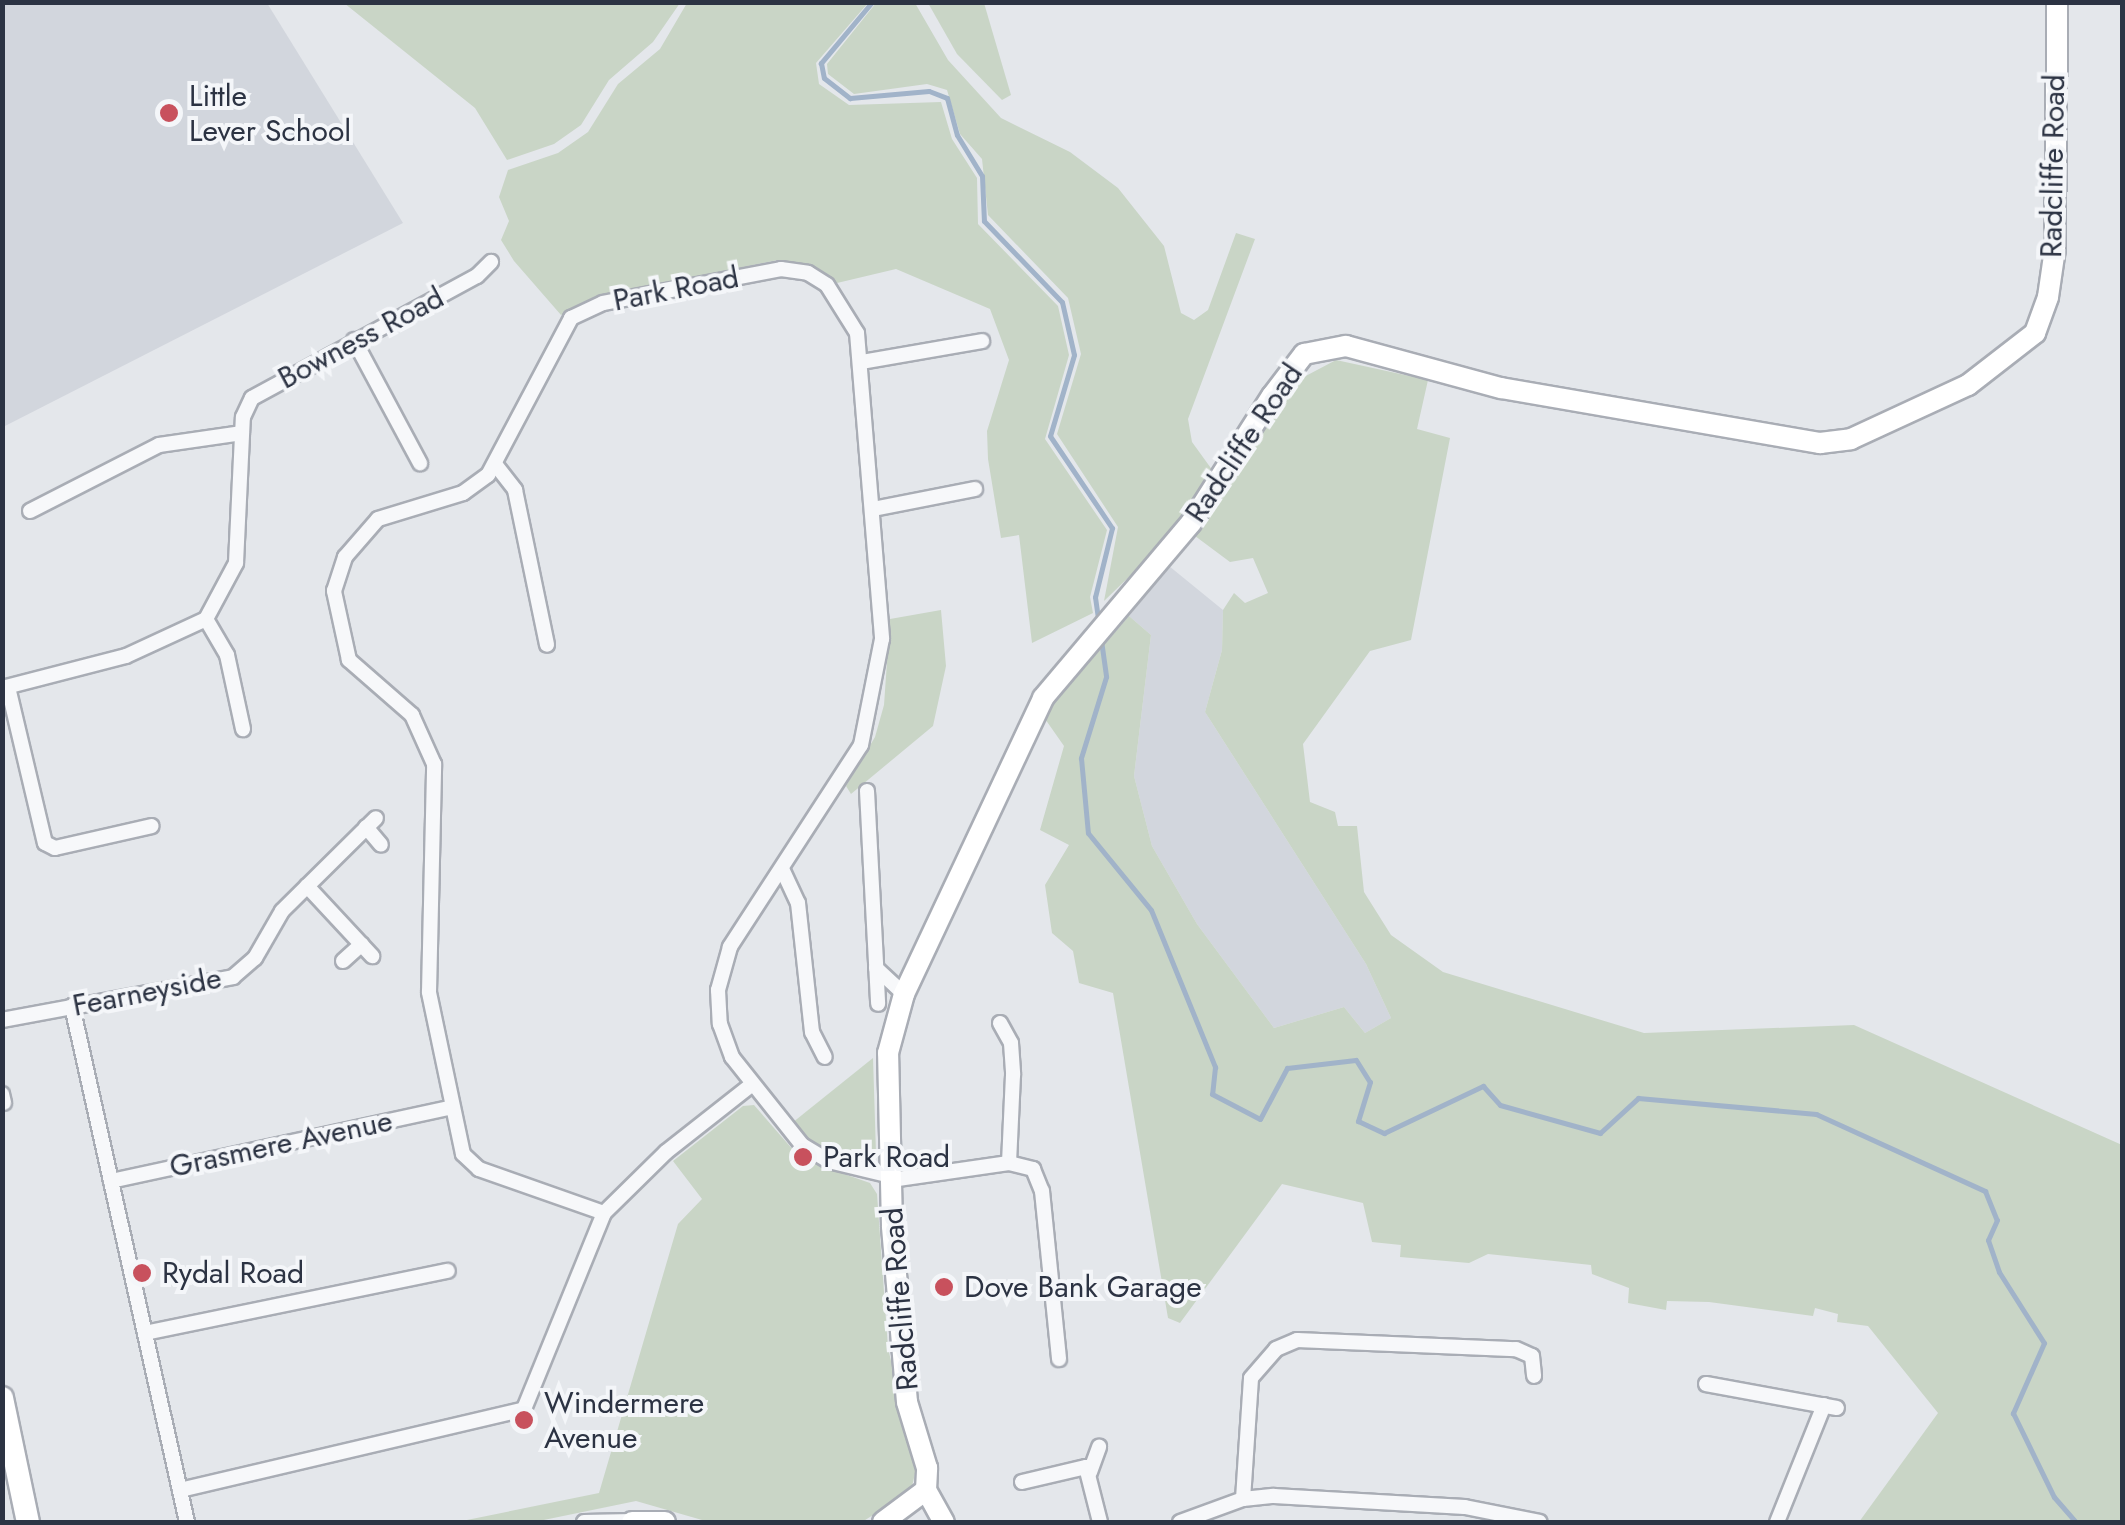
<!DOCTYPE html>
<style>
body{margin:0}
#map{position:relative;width:2125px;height:1525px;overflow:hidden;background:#e4e7eb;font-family:Jost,sans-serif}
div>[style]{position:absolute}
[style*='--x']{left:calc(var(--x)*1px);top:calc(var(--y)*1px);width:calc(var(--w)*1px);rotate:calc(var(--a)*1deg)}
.built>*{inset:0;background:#d2d6dd}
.green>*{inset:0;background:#c9d5c6}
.stream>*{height:5px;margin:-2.5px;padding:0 2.5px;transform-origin:2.5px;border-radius:2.5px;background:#a1b3c9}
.roads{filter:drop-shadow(2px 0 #a9adb5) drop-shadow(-2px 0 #a9adb5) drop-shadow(0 2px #a9adb5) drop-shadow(0 -2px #a9adb5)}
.street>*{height:14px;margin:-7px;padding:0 7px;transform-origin:7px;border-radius:7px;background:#f7f8fa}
.secondary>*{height:20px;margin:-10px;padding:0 10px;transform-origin:10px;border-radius:10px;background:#fff}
.primary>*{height:22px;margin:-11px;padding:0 11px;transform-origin:11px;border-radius:11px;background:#fff}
.dots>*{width:28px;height:28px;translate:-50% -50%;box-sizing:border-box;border:5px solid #f4f6f9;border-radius:50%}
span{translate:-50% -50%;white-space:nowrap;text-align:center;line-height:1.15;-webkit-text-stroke:8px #f4f6f9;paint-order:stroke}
.poi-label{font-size:30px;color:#2c3343}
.left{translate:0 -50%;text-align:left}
.street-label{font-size:30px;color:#2c3343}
.frame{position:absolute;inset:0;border:5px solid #2c3343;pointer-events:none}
</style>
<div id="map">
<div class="built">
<div style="clip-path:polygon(3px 2px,267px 3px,403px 223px,3px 427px)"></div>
<div style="clip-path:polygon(1169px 566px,1223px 610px,1222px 650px,1205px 712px,1366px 964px,1391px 1018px,1365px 1033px,1344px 1007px,1274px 1028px,1197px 924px,1152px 846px,1134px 776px,1151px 635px,1129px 616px)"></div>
</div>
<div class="green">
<div style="clip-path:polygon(344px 3px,680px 3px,653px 42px,609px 80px,581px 125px,554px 144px,507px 160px,475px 108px)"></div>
<div style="clip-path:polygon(687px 3px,868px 3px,816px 63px,819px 84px,849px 105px,941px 102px,952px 139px,977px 178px,978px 224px,1058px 306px,1069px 355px,1045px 439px,1107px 530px,1090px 597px,1093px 613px,1032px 643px,1019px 535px,1001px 538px,988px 459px,987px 431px,1009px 360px,990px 309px,896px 269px,837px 283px,807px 264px,778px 260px,601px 296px,561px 315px,514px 261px,501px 240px,509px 221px,499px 197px,508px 170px,558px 153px,588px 132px,618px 84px,660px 49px)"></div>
<div style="clip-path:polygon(876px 3px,915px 3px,948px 60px,1001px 118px,1070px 152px,1118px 188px,1164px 246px,1181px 313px,1194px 320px,1208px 310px,1236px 233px,1255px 239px,1188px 419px,1192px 442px,1213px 471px,1164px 543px,1104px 601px,1118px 527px,1057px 434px,1081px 354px,1068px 298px,988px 215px,982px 159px,960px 134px,947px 90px,927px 84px,854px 94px,828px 74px,827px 64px)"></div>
<div style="clip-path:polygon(928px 3px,984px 3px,1011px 95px,1002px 100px,957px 54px)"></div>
<div style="clip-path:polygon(1336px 360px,1428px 380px,1417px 429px,1450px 438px,1411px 640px,1370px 651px,1303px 744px,1310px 802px,1335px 812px,1338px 826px,1357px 826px,1364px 892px,1391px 935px,1443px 972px,1644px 1033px,1854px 1025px,2122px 1145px,2122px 1522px,1859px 1522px,1938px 1413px,1868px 1326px,1837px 1322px,1838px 1314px,1815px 1308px,1813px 1316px,1709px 1302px,1667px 1301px,1666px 1310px,1628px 1303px,1629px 1288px,1592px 1274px,1591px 1265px,1488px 1254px,1469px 1263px,1400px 1257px,1401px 1245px,1372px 1242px,1363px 1203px,1282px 1184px,1180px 1323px,1168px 1318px,1113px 993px,1079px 983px,1073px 951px,1052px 933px,1045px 885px,1069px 845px,1040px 830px,1064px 746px,1043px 716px,1129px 616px,1151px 635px,1134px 776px,1152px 846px,1197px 924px,1274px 1028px,1344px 1007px,1365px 1033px,1391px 1018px,1366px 964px,1205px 712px,1222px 650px,1223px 610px,1234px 593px,1245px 603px,1268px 593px,1253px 558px,1230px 562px,1191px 533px,1300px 379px)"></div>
<div style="clip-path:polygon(941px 610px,946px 666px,933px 726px,851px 794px,846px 786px,875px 737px,884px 705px,890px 619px)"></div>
<div style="clip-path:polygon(873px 1058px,876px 1153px,865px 1168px,821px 1150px,792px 1123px)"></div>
<div style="clip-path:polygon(754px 1105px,801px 1159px,870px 1183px,877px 1194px,888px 1348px,916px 1469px,911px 1491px,862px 1522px,709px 1522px,636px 1501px,534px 1522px,457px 1522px,599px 1493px,678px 1224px,702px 1199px,673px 1161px,743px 1106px)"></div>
</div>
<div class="stream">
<div style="--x:872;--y:2;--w:80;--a:129.9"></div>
<div style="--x:821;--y:63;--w:15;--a:79"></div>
<div style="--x:824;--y:78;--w:33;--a:38"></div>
<div style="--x:850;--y:98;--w:79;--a:-5.1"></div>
<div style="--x:929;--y:91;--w:19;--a:21"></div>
<div style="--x:947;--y:98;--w:38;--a:75"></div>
<div style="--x:957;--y:135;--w:48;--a:58.6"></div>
<div style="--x:982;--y:176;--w:45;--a:87.5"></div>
<div style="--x:984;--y:221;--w:112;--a:46.1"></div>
<div style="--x:1062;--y:302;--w:54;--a:77.2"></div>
<div style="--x:1074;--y:355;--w:84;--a:106.5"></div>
<div style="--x:1050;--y:436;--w:111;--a:56"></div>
<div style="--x:1112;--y:528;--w:71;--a:103.8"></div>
<div style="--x:1095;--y:597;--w:27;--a:82"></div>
<div style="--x:1101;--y:640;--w:37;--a:82"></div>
<div style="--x:1106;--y:677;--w:85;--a:107.2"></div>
<div style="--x:1081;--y:758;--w:75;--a:84.7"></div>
<div style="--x:1088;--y:833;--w:99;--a:50.7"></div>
<div style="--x:1151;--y:910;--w:170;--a:67.8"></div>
<div style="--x:1215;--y:1067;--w:27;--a:96"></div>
<div style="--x:1212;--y:1094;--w:54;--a:27.5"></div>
<div style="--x:1260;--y:1119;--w:58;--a:-62.1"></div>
<div style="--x:1287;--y:1068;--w:69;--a:-6.6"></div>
<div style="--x:1356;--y:1060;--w:26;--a:58"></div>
<div style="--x:1370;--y:1082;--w:41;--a:107.1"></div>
<div style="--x:1358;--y:1121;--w:29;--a:25"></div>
<div style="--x:1384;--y:1133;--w:110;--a:-25.4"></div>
<div style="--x:1483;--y:1086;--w:25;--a:48"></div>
<div style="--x:1500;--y:1105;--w:104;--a:15.6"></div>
<div style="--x:1600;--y:1133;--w:52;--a:-42.6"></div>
<div style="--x:1638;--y:1098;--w:179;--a:5.1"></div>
<div style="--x:1816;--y:1114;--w:186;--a:24.5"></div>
<div style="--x:1985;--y:1191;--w:31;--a:68"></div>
<div style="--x:1997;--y:1220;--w:22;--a:114"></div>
<div style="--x:1988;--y:1240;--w:34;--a:71"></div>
<div style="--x:1999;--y:1272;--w:84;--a:57.6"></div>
<div style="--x:2044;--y:1343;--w:77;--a:113.9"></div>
<div style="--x:2013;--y:1413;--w:93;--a:64"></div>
<div style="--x:2054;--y:1497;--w:33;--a:49"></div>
</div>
<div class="roads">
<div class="street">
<div style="--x:354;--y:340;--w:140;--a:61.8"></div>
<div style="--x:862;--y:362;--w:122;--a:-9.9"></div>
<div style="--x:495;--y:464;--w:33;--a:52"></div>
<div style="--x:515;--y:490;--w:158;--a:78.3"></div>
<div style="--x:873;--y:509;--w:104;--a:-11.1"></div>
<div style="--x:30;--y:511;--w:145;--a:-27.1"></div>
<div style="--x:159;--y:445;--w:84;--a:-8.2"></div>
<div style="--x:206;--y:619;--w:42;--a:59.7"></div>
<div style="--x:227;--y:655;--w:76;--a:77.8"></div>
<div style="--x:8;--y:687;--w:160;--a:76.7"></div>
<div style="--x:45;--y:843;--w:11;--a:27"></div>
<div style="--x:55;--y:848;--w:99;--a:-12.8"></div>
<div style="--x:2;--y:688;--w:128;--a:-14.5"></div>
<div style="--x:126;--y:656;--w:88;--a:-24.8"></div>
<div style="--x:206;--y:619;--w:64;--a:-61.8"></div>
<div style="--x:236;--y:563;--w:146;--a:-87.3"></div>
<div style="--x:243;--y:417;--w:21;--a:-65"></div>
<div style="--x:252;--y:398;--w:256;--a:-28.5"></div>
<div style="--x:477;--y:276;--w:20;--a:-45"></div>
<div style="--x:867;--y:791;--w:213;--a:87"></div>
<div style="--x:366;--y:827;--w:23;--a:50"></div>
<div style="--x:783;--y:871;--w:35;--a:65"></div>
<div style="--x:798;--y:903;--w:130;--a:83.8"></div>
<div style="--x:812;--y:1032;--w:28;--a:63"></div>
<div style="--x:307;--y:886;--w:96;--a:47.1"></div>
<div style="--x:343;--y:961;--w:25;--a:-42"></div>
<div style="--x:876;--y:968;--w:38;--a:43"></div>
<div style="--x:72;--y:1006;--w:529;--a:77.44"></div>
<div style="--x:2;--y:1020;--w:235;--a:-10.5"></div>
<div style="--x:233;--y:977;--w:29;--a:-41"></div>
<div style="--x:255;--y:958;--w:54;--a:-60.1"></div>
<div style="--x:282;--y:911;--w:132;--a:-44.7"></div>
<div style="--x:1000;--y:1023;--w:23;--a:61"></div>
<div style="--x:1011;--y:1043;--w:32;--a:86"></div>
<div style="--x:1013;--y:1075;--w:88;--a:92.6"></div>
<div style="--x:2;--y:1094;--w:9;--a:77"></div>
<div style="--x:891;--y:1180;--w:119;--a:-8.2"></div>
<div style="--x:1009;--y:1163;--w:25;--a:14"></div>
<div style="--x:1033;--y:1169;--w:24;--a:68"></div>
<div style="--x:1042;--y:1191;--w:169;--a:84.2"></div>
<div style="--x:111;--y:1181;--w:349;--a:-12.2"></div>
<div style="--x:604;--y:1213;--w:133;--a:-160.6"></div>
<div style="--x:479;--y:1169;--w:22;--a:-137"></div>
<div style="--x:463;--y:1154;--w:166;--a:-101.9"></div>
<div style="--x:429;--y:992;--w:228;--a:-88.7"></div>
<div style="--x:434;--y:764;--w:54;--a:-114.2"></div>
<div style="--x:412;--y:715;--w:84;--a:-138.9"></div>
<div style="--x:349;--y:660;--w:71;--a:-102.3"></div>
<div style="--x:334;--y:591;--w:36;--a:-72"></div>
<div style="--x:345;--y:557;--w:50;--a:-49"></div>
<div style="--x:378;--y:519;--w:89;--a:-17"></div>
<div style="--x:463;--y:493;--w:31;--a:-36"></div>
<div style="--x:488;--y:475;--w:178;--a:-62.1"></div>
<div style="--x:571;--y:318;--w:35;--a:-25"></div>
<div style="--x:603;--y:303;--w:181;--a:-10.8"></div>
<div style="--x:781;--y:269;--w:27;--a:8"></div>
<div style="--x:808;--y:273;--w:22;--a:32"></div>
<div style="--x:827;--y:285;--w:57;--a:58"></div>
<div style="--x:857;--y:333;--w:307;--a:85.3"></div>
<div style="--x:882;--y:639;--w:108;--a:101.2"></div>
<div style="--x:861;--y:745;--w:241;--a:123"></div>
<div style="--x:730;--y:947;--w:45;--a:105.6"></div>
<div style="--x:718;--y:990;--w:34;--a:87"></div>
<div style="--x:720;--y:1024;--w:35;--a:70"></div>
<div style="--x:732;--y:1057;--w:112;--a:51.5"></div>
<div style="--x:802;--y:1145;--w:31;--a:31"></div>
<div style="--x:829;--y:1161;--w:64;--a:13.6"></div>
<div style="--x:145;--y:1333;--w:309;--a:-11.6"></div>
<div style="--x:1706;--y:1384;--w:133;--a:10.4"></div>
<div style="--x:1090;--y:1472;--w:27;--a:-70"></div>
<div style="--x:1022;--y:1482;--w:66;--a:-13.2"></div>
<div style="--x:1086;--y:1467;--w:57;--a:75.7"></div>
<div style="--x:180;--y:1490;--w:353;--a:-13.2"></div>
<div style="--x:524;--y:1409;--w:212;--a:-67.8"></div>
<div style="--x:604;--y:1213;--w:87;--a:-44.5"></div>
<div style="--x:666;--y:1152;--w:108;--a:-38.2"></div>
<div style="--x:1243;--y:1499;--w:121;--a:-86.2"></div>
<div style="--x:1251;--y:1378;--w:38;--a:-49"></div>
<div style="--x:1276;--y:1349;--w:23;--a:-23"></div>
<div style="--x:1297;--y:1340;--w:219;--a:2.4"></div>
<div style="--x:1516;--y:1349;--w:17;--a:24"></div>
<div style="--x:1532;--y:1356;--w:20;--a:84"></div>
<div style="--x:584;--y:1522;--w:49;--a:-1.2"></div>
<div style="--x:1180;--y:1522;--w:67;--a:-20.1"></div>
<div style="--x:1243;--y:1499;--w:31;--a:-6"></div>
<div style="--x:1274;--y:1496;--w:191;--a:3.3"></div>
<div style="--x:1465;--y:1507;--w:76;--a:11.3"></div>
<div style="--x:1777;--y:1522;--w:126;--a:-68.1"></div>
</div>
<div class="secondary">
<div style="--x:926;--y:1490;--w:22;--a:-87"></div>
<div style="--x:927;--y:1468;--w:69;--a:-106.9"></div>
<div style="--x:907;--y:1402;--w:177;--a:-94.9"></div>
<div style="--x:892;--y:1226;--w:173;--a:-91.3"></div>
<div style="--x:888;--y:1053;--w:61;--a:-74.8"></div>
<div style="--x:904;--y:994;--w:327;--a:-64.8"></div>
<div style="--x:1043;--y:698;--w:229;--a:-49.8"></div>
<div style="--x:1191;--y:523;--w:151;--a:-57.5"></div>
<div style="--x:1272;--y:396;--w:53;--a:-52.7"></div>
<div style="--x:1304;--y:354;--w:43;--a:-10.8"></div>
<div style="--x:1346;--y:346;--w:161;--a:15.2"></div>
<div style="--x:1501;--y:388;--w:324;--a:9.8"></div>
<div style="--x:1820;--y:443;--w:31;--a:-7"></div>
<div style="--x:1851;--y:439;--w:129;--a:-24.8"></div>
<div style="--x:1968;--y:385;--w:85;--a:-37.8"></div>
<div style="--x:2035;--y:333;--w:38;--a:-70"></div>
<div style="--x:2048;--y:297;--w:49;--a:-81.7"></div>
<div style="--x:2055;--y:249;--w:247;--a:-89.5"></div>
<div style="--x:926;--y:1490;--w:37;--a:61"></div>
<div style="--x:632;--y:1522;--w:33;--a:0"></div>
<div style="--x:883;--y:1522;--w:54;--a:-36.7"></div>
</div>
<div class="primary">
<div style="--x:2;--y:1398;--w:127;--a:78.2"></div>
</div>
</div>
<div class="dots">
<div style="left:169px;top:113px;background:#c8515d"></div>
<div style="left:803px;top:1157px;background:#c8515d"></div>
<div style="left:142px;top:1273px;background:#c8515d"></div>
<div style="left:944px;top:1287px;background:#c8515d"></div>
<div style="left:524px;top:1420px;background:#c8515d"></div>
</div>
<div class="poi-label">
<span class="left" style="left:189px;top:113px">Little<br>Lever School</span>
<span class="left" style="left:823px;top:1157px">Park Road</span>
<span class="left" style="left:162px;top:1273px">Rydal Road</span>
<span class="left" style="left:964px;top:1287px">Dove Bank Garage</span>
<span class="left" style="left:544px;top:1420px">Windermere<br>Avenue</span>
</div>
<div class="street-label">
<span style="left:2053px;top:166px;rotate:-89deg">Radcliffe Road</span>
<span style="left:676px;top:289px;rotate:-11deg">Park Road</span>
<span style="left:361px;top:338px;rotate:-28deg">Bowness Road</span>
<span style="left:1244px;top:443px;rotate:-56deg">Radcliffe Road</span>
<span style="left:147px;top:992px;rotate:-11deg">Fearneyside</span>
<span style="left:281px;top:1144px;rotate:-12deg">Grasmere Avenue</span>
<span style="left:900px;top:1299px;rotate:-95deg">Radcliffe Road</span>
</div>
<div class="frame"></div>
</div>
